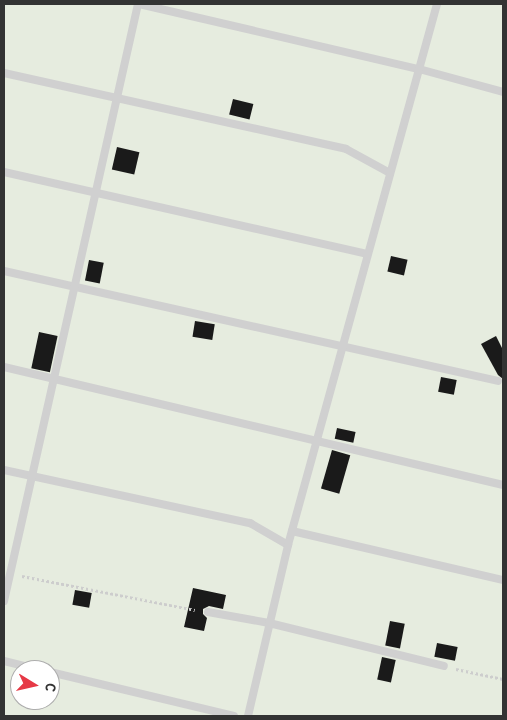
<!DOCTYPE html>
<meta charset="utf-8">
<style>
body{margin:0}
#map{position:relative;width:507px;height:720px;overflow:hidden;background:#fff;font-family:Overpass,sans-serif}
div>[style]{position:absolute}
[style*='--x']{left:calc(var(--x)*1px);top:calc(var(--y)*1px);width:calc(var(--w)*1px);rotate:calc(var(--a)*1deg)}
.green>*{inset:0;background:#e6ecdf}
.building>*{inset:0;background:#1a1a1a;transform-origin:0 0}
.path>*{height:3px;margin-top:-1.5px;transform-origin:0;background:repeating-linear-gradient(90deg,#cdcdcd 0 2.5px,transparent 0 5px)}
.service>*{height:8px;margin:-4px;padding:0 4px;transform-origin:4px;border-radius:4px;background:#d0d0d0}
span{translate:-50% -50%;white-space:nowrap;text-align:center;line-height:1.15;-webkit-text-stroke:5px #fff;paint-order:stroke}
.frame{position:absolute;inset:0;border:5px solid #333;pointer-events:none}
.north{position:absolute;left:10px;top:660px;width:50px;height:50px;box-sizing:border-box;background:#fff;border:1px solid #adadad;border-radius:50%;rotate:99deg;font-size:14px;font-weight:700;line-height:20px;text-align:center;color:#333}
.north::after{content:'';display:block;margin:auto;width:18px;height:22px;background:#e63946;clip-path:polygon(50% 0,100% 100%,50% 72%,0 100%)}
</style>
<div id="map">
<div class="green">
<div style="clip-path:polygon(evenodd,4px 4px,503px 4px,503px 716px,4px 716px,4px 4px,20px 670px,50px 670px,50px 700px,20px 700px,20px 670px)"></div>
</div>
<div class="building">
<div style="left:233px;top:99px;width:21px;height:16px;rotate:14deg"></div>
<div style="left:117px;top:147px;width:23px;height:23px;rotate:13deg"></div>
<div style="left:391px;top:256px;width:17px;height:16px;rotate:13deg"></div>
<div style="left:89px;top:260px;width:15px;height:21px;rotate:11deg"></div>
<div style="left:195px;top:321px;width:20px;height:16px;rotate:9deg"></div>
<div style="left:39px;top:332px;width:19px;height:37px;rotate:12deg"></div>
<div style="clip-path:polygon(496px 336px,503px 350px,503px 379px,498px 375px,481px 344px)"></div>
<div style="left:441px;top:377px;width:16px;height:15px;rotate:11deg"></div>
<div style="left:337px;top:428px;width:19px;height:11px;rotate:12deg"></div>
<div style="left:332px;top:450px;width:19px;height:40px;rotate:16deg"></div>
<div style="clip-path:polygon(193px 588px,226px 595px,223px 609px,209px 606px,203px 609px,203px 614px,207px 618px,204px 631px,184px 627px)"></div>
<div style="left:75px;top:590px;width:17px;height:15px;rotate:10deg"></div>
<div style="left:390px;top:621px;width:15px;height:25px;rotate:11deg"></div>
<div style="left:437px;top:643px;width:21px;height:14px;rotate:11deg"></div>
<div style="left:382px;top:657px;width:14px;height:23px;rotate:12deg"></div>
</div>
<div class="path">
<div style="--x:22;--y:576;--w:176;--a:11.1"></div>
<div style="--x:456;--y:669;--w:48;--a:12"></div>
</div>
<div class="service">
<div style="--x:139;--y:4;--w:287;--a:13.1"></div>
<div style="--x:419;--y:69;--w:87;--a:15.3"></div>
<div style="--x:4;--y:73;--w:350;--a:12.5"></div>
<div style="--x:346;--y:149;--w:50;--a:28.6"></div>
<div style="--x:4;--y:172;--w:372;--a:12.7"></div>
<div style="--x:4;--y:271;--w:506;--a:12.55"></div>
<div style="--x:4;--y:367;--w:513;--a:13.3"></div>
<div style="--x:4;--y:470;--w:252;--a:12.2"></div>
<div style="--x:250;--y:523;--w:44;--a:30.1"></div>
<div style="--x:292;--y:531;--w:217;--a:13.1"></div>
<div style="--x:4;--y:601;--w:612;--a:-77.35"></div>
<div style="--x:208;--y:612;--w:62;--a:10.2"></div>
<div style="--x:269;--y:623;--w:180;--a:13.8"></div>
<div style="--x:4;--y:661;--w:38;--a:14"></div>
<div style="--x:50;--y:672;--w:189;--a:13.4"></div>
<div style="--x:248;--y:716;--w:176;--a:-76.8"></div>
<div style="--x:288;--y:545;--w:561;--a:-74.6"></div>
</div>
<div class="frame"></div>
<div class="north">С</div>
</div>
